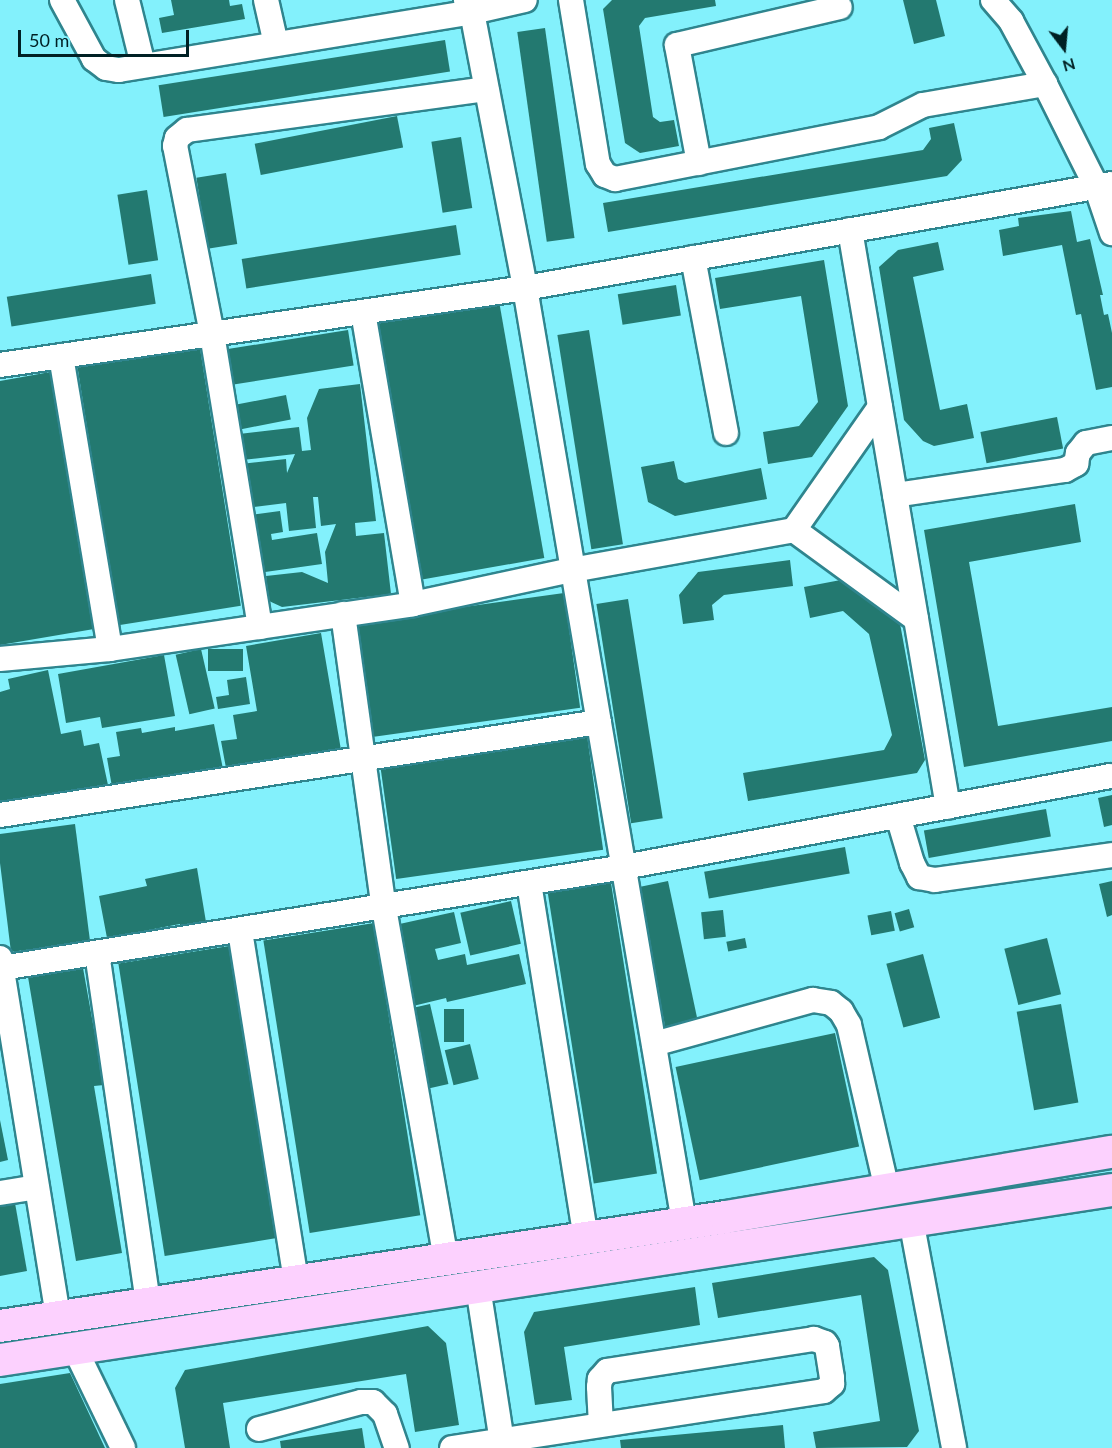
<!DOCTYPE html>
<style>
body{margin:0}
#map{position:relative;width:1112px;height:1448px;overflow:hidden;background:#83f1fc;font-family:Lato,sans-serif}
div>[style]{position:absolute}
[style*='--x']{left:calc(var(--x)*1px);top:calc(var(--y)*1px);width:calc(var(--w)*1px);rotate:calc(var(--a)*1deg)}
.building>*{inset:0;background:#237970;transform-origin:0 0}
.roads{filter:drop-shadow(2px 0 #2f858e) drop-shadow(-2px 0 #2f858e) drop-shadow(0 2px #2f858e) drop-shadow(0 -2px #2f858e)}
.minor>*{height:24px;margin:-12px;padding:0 12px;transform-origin:12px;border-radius:12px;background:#fff}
.major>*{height:32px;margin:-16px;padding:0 16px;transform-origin:16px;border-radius:16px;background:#fcd1fe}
span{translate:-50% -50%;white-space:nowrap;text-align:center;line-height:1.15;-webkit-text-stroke:4.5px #83f1fc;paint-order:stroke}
.north{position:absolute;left:1034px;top:18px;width:60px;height:60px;-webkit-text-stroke:4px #83f1fc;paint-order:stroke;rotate:164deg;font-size:16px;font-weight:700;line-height:24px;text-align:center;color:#002024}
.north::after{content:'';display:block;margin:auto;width:21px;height:27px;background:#002024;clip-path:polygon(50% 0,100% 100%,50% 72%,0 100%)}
.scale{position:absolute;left:18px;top:30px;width:171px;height:27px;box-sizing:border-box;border:3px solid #002024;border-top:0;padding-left:8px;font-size:18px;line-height:21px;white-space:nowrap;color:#002024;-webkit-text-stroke:4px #83f1fc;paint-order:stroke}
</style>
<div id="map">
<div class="building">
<div style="clip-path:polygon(171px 0,229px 0,230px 6px,242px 4px,245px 19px,162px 33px,159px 18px,174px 15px)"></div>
<div style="clip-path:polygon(612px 0,715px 0,716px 6px,645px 18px,639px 26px,653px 117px,660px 122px,674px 120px,679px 146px,640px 153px,625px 143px,603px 9px)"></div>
<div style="clip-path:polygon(903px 0,936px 0,945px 36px,914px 44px)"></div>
<div style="left:545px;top:28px;width:212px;height:28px;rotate:82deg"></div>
<div style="left:445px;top:40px;width:32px;height:290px;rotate:81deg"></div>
<div style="left:397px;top:116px;width:32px;height:145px;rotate:79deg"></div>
<div style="clip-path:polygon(954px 123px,962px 160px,947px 176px,608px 232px,603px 203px,923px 150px,931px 139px,929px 128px)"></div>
<div style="left:461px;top:137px;width:72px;height:30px;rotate:81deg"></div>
<div style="left:226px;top:173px;width:72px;height:30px;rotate:81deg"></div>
<div style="left:147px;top:190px;width:71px;height:30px;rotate:81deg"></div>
<div style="clip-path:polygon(1071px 211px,1077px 242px,1090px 239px,1103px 295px,1100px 295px,1104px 315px,1108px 314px,1112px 333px,1112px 387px,1096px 390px,1081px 314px,1076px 315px,1062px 245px,1003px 256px,999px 230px,1019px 226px,1018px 218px)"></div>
<div style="left:456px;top:225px;width:30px;height:217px;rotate:81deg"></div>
<div style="clip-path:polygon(938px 242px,944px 270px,913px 277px,940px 410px,967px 404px,974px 438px,934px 446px,923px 441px,904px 420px,879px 267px,898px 250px)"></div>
<div style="clip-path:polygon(824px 260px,848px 406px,812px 457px,768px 464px,763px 432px,799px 426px,818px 402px,801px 296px,720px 309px,715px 278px)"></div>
<div style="left:151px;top:274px;width:30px;height:146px;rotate:81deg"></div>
<div style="left:676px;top:285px;width:31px;height:59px;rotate:81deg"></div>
<div style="left:499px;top:301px;width:261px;height:124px;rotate:80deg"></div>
<div style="left:348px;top:330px;width:36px;height:128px;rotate:81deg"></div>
<div style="left:589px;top:330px;width:217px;height:32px;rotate:81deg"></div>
<div style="left:200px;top:348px;width:261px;height:124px;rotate:81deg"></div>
<div style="clip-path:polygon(50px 372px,94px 629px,0 645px,0 381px)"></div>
<div style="clip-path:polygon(360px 384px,376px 521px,355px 523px,356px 536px,384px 533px,391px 594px,282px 607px,269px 601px,266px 576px,302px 572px,328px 583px,325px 552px,336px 524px,321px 526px,318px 497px,313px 497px,316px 528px,289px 531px,286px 503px,246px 508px,241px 464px,286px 459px,287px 473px,295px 454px,242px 460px,239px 434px,299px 427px,302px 451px,311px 450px,307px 418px,319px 389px)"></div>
<div style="left:286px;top:395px;width:25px;height:53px;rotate:79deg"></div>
<div style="left:1057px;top:417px;width:32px;height:78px;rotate:79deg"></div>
<div style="clip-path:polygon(674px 461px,678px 479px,685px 483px,761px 468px,767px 499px,675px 516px,648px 502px,641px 467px)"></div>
<div style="clip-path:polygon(1075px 504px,1081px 542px,969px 562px,998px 726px,1112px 707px,1112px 741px,964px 767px,924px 530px)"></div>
<div style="clip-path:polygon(280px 511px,283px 532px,271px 534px,272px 540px,317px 533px,322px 564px,258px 573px,250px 515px)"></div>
<div style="clip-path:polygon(790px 560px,793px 586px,724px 595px,712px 605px,714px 620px,683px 624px,679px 595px,698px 572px)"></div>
<div style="clip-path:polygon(846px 579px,899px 618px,925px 760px,917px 773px,748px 801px,743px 773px,884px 750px,892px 735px,869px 634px,843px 611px,810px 618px,804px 587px)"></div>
<div style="left:564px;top:593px;width:116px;height:210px;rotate:82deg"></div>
<div style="left:628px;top:599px;width:222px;height:32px;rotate:81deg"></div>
<div style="clip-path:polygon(321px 633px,341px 750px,226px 768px,221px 741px,237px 739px,233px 715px,257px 711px,246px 646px)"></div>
<div style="left:201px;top:649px;width:61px;height:26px;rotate:77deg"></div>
<div style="left:243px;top:649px;width:22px;height:35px;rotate:90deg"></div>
<div style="clip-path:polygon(164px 655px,175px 716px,102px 728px,100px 717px,66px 723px,58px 674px)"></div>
<div style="clip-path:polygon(48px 670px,61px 734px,81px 730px,84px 746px,99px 743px,108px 785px,0 808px,0 692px,10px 689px,8px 679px)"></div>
<div style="clip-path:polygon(246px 677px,250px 704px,218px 709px,216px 697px,229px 695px,227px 680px)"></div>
<div style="clip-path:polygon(214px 724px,223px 769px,112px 787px,107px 758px,120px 756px,116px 732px,141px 728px,142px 733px,175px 727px,175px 731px)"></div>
<div style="left:587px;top:735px;width:116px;height:209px;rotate:82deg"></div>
<div style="clip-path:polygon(1112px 795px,1112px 825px,1104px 827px,1098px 798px)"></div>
<div style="left:1046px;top:809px;width:28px;height:124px;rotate:80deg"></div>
<div style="clip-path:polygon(75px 824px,90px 941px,11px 952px,0 863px,0 834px)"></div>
<div style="left:845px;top:847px;width:27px;height:143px;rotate:80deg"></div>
<div style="clip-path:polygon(197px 868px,206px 922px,180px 927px,180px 924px,107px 938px,99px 896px,147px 886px,145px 879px)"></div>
<div style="left:668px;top:881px;width:145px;height:33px;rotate:78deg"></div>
<div style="clip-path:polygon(1112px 881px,1112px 915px,1107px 917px,1099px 884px)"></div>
<div style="left:611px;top:883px;width:294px;height:64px;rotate:81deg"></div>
<div style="left:511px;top:901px;width:44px;height:52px;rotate:77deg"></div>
<div style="left:909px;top:909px;width:19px;height:15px;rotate:74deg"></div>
<div style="left:723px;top:910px;width:27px;height:22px;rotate:84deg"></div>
<div style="left:891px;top:911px;width:20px;height:24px;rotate:79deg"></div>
<div style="clip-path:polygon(454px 912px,461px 943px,435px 949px,438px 960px,465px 954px,467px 965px,519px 954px,526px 984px,447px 1002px,446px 998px,413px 1006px,395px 925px)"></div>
<div style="left:374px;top:923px;width:296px;height:112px;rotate:81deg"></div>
<div style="left:745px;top:938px;width:10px;height:19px;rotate:79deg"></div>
<div style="left:1047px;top:938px;width:58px;height:44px;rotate:76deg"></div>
<div style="left:229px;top:946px;width:296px;height:112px;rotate:81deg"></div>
<div style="left:923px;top:954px;width:66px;height:38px;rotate:75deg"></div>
<div style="clip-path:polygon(83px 968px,104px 1085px,94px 1086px,122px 1253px,76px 1261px,28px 977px)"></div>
<div style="left:430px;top:1004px;width:82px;height:25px;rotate:77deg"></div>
<div style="left:1061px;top:1004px;width:100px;height:45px;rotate:80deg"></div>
<div style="left:444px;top:1009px;width:20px;height:33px"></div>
<div style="left:835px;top:1033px;width:116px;height:163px;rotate:78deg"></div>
<div style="left:470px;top:1044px;width:36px;height:26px;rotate:76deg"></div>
<div style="clip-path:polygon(0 1120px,8px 1160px,0 1162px)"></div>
<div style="clip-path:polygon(15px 1203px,27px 1271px,0 1276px,0 1205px)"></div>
<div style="clip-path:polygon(874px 1257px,888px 1270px,919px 1431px,907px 1447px,816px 1448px,813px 1432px,880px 1421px,861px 1295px,718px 1318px,712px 1283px)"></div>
<div style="clip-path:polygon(695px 1287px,700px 1325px,564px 1347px,572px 1400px,535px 1405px,524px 1332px,534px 1312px)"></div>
<div style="clip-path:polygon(428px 1326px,446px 1343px,459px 1425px,415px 1432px,406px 1374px,223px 1403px,230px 1448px,185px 1448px,175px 1388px,185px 1370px)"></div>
<div style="clip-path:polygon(70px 1373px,105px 1448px,0 1448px,0 1384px)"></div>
<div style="clip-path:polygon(783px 1425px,785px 1448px,621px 1448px,620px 1440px)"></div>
<div style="clip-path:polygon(362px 1428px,365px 1448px,281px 1448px,280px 1441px)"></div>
</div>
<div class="roads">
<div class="minor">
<div style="--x:62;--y:0;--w:67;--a:61.5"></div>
<div style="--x:94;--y:59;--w:15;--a:37"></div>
<div style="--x:106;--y:68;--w:13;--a:9"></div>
<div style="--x:119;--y:70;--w:358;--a:-9.3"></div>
<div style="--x:472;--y:12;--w:54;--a:-12.8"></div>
<div style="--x:127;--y:0;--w:67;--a:76.2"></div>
<div style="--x:266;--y:0;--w:45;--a:77.2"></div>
<div style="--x:466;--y:0;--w:13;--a:63"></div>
<div style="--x:472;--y:12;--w:281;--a:79.1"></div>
<div style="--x:525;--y:288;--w:947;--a:80.34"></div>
<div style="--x:571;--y:0;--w:166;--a:80.7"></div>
<div style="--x:598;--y:164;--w:13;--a:58"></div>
<div style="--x:605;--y:175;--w:11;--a:22"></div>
<div style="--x:615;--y:179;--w:269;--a:-11.1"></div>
<div style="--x:879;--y:127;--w:49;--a:-26.6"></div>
<div style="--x:923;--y:105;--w:124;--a:-9.8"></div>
<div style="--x:993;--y:0;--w:28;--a:49"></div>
<div style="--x:1011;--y:21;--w:72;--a:61.6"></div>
<div style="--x:1045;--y:84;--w:114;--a:63.4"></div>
<div style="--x:1096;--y:186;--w:50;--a:71.2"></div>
<div style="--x:699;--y:163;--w:120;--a:-100.6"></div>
<div style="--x:677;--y:45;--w:167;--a:-13.1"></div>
<div style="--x:850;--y:230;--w:585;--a:80.36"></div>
<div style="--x:693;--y:258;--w:178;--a:79.3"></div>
<div style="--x:363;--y:312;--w:296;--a:80.3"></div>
<div style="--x:61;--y:356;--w:297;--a:80.5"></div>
<div style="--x:0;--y:365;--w:531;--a:-8.34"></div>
<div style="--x:525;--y:288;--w:596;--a:-10.05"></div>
<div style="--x:880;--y:407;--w:150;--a:125"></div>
<div style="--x:794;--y:530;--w:151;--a:36.1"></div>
<div style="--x:895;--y:495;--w:172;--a:-8.4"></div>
<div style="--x:1065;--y:470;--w:13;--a:-29"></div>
<div style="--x:1076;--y:464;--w:11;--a:-80"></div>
<div style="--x:1078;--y:453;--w:13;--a:-51"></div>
<div style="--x:1086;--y:443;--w:26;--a:-11"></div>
<div style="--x:343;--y:614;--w:297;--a:82.1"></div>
<div style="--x:384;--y:908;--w:355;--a:80"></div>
<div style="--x:260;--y:627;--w:297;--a:-99.3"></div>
<div style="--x:212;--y:334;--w:192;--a:-101.1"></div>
<div style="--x:175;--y:146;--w:8;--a:-76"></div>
<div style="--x:177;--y:138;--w:13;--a:-39"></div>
<div style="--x:187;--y:130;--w:302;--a:-7.8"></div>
<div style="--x:0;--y:659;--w:110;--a:-5.2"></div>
<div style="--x:110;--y:649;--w:306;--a:-8.4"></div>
<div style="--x:413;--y:604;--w:163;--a:-12.1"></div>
<div style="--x:572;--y:570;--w:226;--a:-10.2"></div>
<div style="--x:0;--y:815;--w:606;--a:-8.83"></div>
<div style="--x:898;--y:816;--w:49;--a:73.4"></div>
<div style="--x:912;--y:863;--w:16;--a:63"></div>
<div style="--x:919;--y:877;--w:16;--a:11"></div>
<div style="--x:935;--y:880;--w:179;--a:-8"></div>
<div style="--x:529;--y:883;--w:359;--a:80.9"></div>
<div style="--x:240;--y:931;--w:354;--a:80.9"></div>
<div style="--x:97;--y:953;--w:354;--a:81.7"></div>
<div style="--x:0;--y:958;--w:364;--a:80.8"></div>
<div style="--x:2;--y:968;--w:630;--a:-9.22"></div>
<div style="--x:624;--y:867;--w:496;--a:-10.6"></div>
<div style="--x:654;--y:1044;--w:165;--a:-15.5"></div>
<div style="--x:813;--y:1000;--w:18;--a:9"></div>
<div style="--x:831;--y:1003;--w:13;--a:39"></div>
<div style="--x:841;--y:1011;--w:16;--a:60"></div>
<div style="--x:849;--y:1025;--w:169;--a:77"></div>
<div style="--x:0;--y:1193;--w:37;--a:-9"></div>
<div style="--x:911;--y:1220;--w:232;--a:79.3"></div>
<div style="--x:478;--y:1287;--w:163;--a:81.2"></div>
<div style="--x:75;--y:1349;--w:110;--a:64.1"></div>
<div style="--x:259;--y:1429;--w:106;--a:-14.8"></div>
<div style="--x:361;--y:1402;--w:12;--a:0"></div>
<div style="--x:373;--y:1402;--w:17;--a:45"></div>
<div style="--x:385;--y:1414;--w:36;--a:71"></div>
<div style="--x:452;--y:1448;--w:376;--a:-8.7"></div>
<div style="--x:824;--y:1391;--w:11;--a:-41"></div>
<div style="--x:832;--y:1384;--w:6;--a:-90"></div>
<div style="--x:832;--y:1378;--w:32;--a:-99"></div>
<div style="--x:827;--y:1346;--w:4;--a:-124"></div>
<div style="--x:825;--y:1343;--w:12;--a:-160"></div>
<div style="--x:814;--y:1339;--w:209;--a:171.2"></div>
<div style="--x:607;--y:1371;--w:11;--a:131"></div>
<div style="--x:600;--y:1379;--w:8;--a:97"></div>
<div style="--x:599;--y:1387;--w:36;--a:87"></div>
</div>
<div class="major">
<div style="--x:0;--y:1326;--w:734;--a:-8.54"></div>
<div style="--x:726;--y:1217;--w:391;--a:-9.6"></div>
<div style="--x:0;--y:1360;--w:1125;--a:-8.69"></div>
</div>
</div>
<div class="north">N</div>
<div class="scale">50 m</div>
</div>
